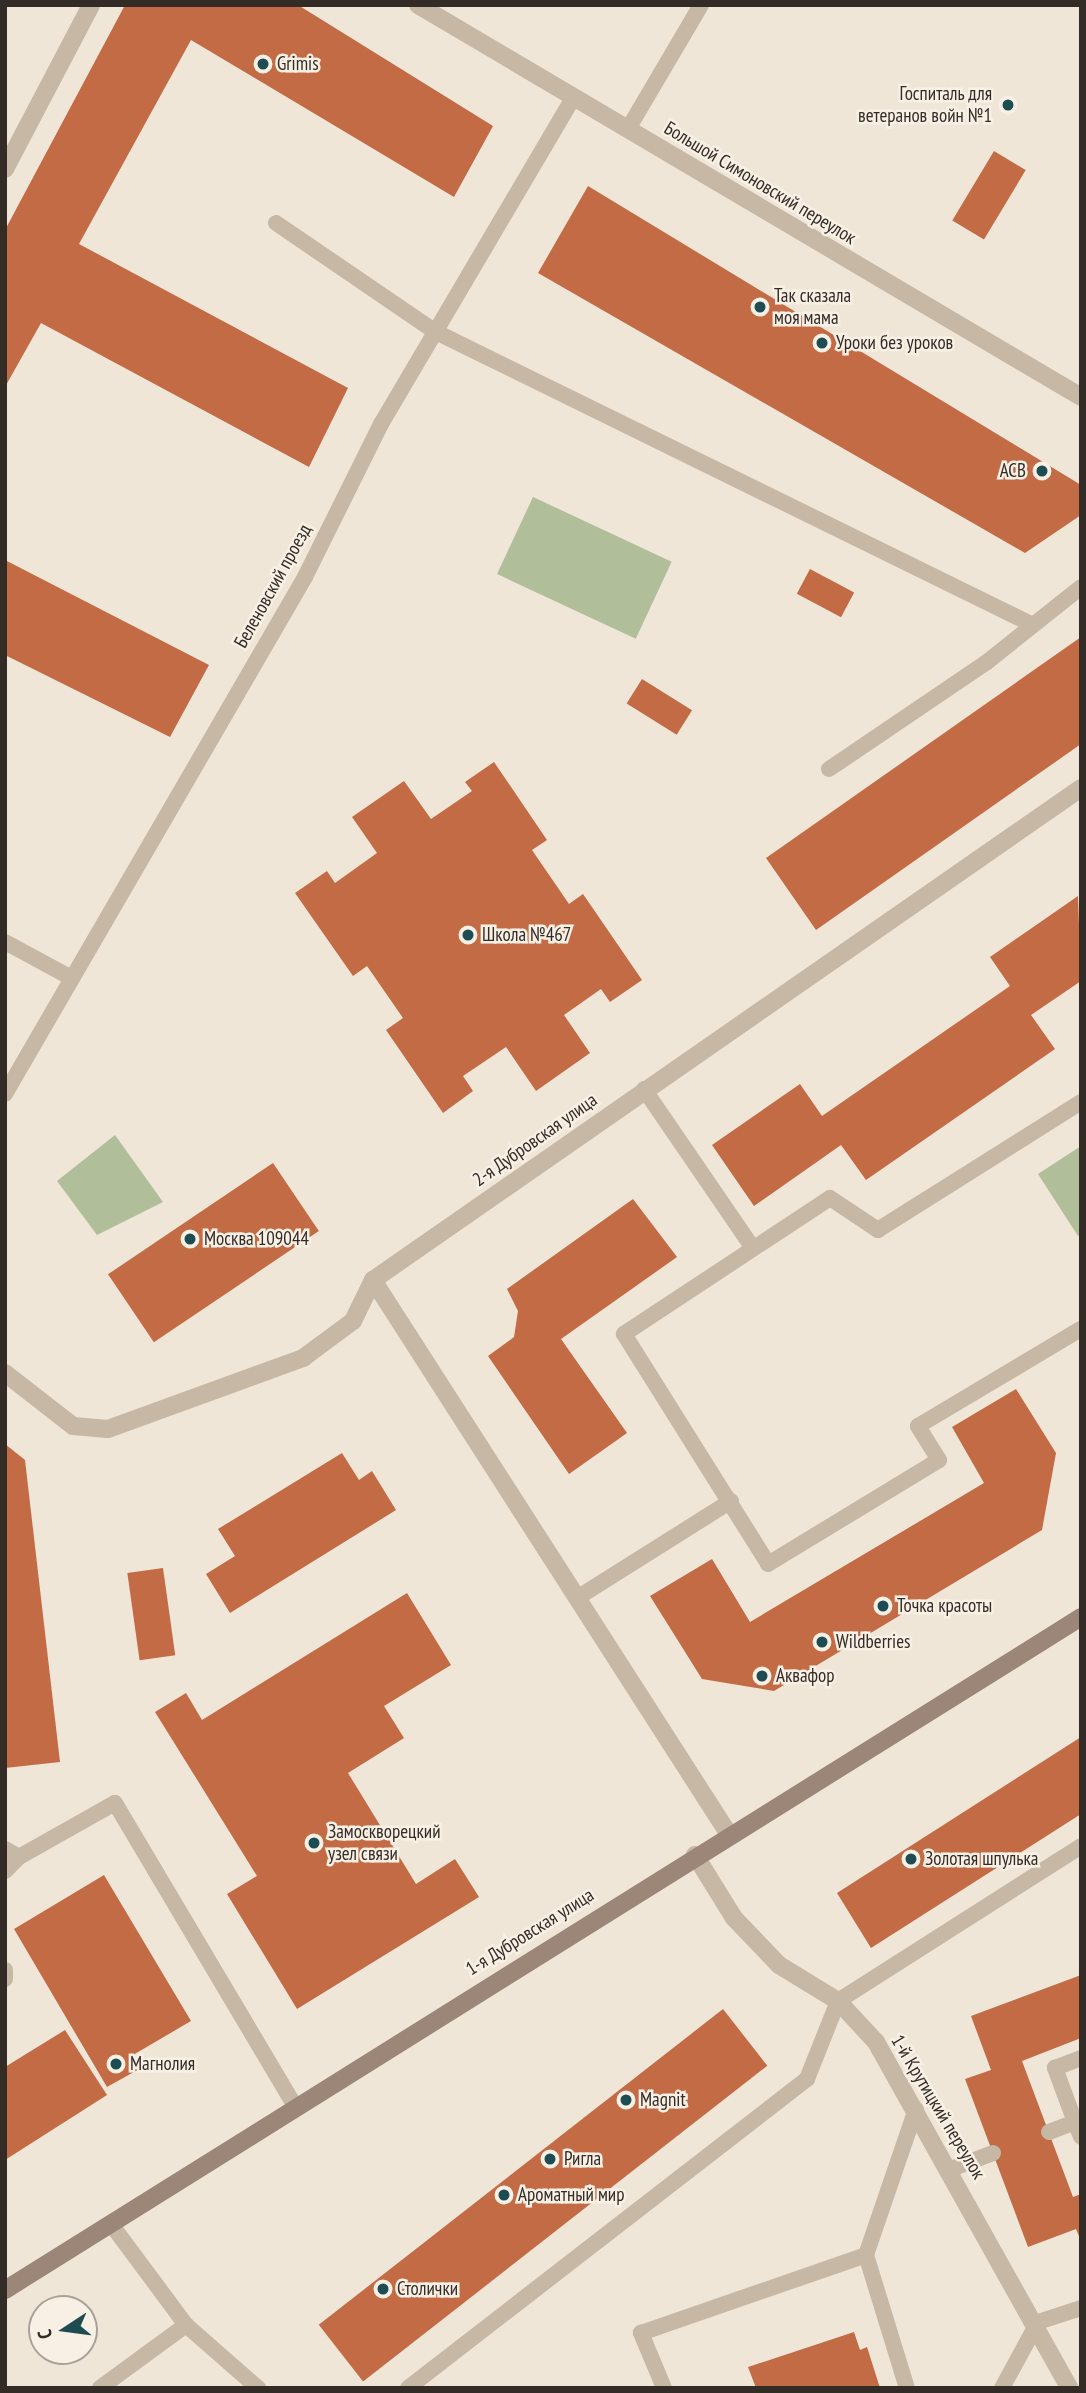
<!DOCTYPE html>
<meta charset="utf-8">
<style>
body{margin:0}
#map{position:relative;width:1086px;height:2393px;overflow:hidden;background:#f0e6d8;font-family:"PT Sans Narrow",sans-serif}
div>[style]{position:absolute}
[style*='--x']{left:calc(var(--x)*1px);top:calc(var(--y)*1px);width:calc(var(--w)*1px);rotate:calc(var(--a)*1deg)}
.green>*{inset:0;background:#b0be99;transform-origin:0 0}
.building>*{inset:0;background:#c26b45;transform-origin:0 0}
.lane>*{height:16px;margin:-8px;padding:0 8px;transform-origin:8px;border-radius:8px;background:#c7b7a5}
.street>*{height:18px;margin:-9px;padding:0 9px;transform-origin:9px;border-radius:9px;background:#c7b7a5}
.secondary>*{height:18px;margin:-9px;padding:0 9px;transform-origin:9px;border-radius:9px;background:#9b8677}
.dots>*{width:19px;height:19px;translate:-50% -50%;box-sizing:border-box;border:4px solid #f8f0e4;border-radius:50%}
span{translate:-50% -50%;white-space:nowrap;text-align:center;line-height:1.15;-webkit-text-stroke:5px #f8f0e4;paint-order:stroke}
.poi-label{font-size:19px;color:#332b26}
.left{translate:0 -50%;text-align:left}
.right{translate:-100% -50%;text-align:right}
.street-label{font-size:19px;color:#332b26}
.frame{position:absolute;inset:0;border:7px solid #332b26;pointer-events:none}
.north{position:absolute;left:28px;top:2295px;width:70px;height:70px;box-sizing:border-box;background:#f8f0e4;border:2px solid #a9a198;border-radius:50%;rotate:257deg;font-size:19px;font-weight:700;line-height:28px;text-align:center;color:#332b26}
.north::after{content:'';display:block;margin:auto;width:24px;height:32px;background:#1d4c53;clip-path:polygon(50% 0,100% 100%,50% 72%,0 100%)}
</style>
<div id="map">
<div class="green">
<div style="left:533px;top:497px;width:153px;height:85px;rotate:25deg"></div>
<div style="clip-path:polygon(115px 1135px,163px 1202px,97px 1235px,57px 1181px)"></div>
<div style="clip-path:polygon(1081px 1146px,1081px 1234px,1078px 1236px,1038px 1174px)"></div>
</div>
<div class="building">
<div style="clip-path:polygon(125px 5px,298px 5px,493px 126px,454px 197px,191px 40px,79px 244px,348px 388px,309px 467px,41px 323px,5px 387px,5px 230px)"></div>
<div style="left:994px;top:151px;width:37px;height:81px;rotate:31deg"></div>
<div style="clip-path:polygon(588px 186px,1081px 485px,1081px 515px,1025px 553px,538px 273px)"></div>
<div style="clip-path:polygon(5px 560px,209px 665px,170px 737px,5px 655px)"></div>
<div style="left:810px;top:569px;width:50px;height:28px;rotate:28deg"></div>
<div style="clip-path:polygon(1081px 637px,1081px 744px,816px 930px,766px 858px)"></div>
<div style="left:642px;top:679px;width:59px;height:29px;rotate:32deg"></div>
<div style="clip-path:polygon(494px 762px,547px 840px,532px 850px,569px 904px,583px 894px,642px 980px,610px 1002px,601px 989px,564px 1015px,590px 1053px,536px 1091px,506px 1047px,463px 1076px,473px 1091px,443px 1113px,386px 1030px,403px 1018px,367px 966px,353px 976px,295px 893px,327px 871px,335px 883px,377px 853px,352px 817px,404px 781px,431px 819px,472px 791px,465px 782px)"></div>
<div style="clip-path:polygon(1078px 896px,1081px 981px,1031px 1015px,1055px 1049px,866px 1180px,841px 1145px,754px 1206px,712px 1145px,800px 1084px,822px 1116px,1010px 986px,990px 957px)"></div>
<div style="left:273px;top:1163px;width:82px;height:199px;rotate:56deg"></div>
<div style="clip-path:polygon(633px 1199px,677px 1257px,561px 1339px,627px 1433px,569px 1474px,488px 1356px,514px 1337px,518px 1311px,507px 1289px)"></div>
<div style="clip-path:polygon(1016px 1389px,1056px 1453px,1042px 1530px,774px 1691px,702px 1679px,650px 1596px,712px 1559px,750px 1622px,984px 1483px,952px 1427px)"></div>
<div style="clip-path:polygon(5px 1444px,25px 1460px,60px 1762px,5px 1768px)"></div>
<div style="clip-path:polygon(342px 1453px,359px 1480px,372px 1471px,396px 1510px,230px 1613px,206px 1574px,235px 1556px,218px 1529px)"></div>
<div style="left:163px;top:1568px;width:88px;height:36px;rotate:82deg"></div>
<div style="clip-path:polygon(407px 1593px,451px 1665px,384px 1706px,404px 1738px,348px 1773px,416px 1884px,455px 1859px,479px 1897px,297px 2009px,227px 1894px,257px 1876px,155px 1712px,186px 1693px,202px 1720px)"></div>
<div style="clip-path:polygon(1081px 1737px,1081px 1814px,871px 1948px,837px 1893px)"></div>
<div style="clip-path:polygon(104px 1875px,191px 2021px,133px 2055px,141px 2068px,107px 2087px,14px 1929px)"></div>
<div style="clip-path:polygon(1081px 1975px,1081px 2038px,1022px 2061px,1073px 2197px,1081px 2194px,1081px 2241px,1076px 2229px,1028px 2247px,965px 2079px,991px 2070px,971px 2016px)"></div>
<div style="left:723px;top:2009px;width:72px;height:513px;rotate:52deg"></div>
<div style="clip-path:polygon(65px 2030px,107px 2095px,5px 2160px,5px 2067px)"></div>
<div style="clip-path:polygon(854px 2332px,860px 2350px,867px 2347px,880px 2388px,756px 2388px,748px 2367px)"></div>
</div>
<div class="lane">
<div style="--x:628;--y:129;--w:144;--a:-59.5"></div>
<div style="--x:276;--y:223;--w:194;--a:34.3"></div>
<div style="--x:436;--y:332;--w:663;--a:26.14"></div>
<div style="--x:829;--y:769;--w:191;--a:-34.1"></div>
<div style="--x:987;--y:662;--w:120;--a:-38.6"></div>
<div style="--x:5;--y:942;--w:72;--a:28.4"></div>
<div style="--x:644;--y:1089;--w:193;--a:55.6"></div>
<div style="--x:5;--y:1094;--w:598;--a:-59.87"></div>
<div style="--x:305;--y:577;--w:171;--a:-63.6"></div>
<div style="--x:381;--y:424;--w:380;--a:-59.5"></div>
<div style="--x:1081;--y:1102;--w:240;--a:147.8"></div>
<div style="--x:878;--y:1230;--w:58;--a:-146.3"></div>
<div style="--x:830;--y:1198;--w:247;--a:146.6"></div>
<div style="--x:624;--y:1334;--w:271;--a:57.9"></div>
<div style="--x:768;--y:1564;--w:200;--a:-31.3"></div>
<div style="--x:939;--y:1460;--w:40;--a:-122"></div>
<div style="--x:918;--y:1426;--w:190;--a:-30.8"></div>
<div style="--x:577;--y:1598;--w:182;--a:-32.2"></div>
<div style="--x:5;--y:1849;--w:16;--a:30"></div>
<div style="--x:19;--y:1857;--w:110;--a:-29.4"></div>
<div style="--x:115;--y:1803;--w:351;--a:59.3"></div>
<div style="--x:5;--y:1871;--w:20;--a:-45"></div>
<div style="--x:5;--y:1970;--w:9;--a:90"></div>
<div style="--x:1075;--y:2122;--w:58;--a:-110.3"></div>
<div style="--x:1055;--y:2068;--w:28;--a:-21"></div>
<div style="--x:1049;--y:2132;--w:28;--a:-21"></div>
<div style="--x:1075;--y:2122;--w:16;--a:68"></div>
<div style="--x:951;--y:2169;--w:45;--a:-20.9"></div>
<div style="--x:111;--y:2224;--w:126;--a:53.4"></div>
<div style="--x:186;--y:2325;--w:96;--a:41.2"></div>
<div style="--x:866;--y:2255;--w:154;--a:-71.1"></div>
<div style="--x:100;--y:2388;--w:107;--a:-36.2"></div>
<div style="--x:408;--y:2388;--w:505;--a:-37.76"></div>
<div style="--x:807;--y:2079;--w:84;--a:-68.3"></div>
<div style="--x:838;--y:2001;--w:288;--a:-32.5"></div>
<div style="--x:664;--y:2388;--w:60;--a:-112.7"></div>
<div style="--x:641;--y:2333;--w:238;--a:-19.1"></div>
<div style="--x:866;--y:2255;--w:139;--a:72.9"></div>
<div style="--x:1002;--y:2388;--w:75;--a:-61.4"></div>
<div style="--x:1038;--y:2322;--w:45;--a:-18"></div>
</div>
<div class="street">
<div style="--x:418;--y:5;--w:770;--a:30.59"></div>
<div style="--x:5;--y:169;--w:185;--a:-62.3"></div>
<div style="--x:373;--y:1280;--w:657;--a:57.3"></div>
<div style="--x:5;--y:1373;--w:86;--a:37.9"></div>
<div style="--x:73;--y:1426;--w:35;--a:5"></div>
<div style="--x:108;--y:1429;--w:208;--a:-20"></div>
<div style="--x:303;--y:1358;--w:62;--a:-36.5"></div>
<div style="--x:353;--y:1321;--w:46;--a:-64"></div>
<div style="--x:373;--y:1280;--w:862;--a:-34.8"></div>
<div style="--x:695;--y:1855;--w:74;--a:58.2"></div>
<div style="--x:734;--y:1918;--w:65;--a:46.2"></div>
<div style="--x:779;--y:1965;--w:69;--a:31.4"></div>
<div style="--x:838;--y:2001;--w:56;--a:47.2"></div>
<div style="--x:876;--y:2042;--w:396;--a:60.8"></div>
</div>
<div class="secondary">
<div style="--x:5;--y:2290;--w:1269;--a:-32.02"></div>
</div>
<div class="dots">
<div style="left:263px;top:64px;background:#1d4c53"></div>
<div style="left:1008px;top:105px;background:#1d4c53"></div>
<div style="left:760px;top:307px;background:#1d4c53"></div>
<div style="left:822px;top:343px;background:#1d4c53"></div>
<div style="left:1042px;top:471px;background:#1d4c53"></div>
<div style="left:468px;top:935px;background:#1d4c53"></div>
<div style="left:190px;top:1239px;background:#1d4c53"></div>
<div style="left:883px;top:1606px;background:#1d4c53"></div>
<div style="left:822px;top:1642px;background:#1d4c53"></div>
<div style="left:762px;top:1676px;background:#1d4c53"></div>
<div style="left:314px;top:1843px;background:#1d4c53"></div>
<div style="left:911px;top:1859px;background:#1d4c53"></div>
<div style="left:116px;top:2064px;background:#1d4c53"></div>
<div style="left:626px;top:2100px;background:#1d4c53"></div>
<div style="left:550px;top:2159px;background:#1d4c53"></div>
<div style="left:504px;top:2195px;background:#1d4c53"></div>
<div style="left:383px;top:2289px;background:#1d4c53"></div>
</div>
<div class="poi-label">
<span class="left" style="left:277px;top:64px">Grimis</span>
<span class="right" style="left:992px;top:105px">Госпиталь для<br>ветеранов войн №1</span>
<span class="left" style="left:774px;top:307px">Так сказала<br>моя мама</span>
<span class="left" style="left:836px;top:343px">Уроки без уроков</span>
<span class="right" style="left:1026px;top:471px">АСВ</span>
<span class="left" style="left:482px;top:935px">Школа №467</span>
<span class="left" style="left:204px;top:1239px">Москва 109044</span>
<span class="left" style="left:897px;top:1606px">Точка красоты</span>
<span class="left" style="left:836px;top:1642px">Wildberries</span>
<span class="left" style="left:776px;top:1676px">Аквафор</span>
<span class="left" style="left:328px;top:1843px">Замоскворецкий<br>узел связи</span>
<span class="left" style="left:925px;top:1859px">Золотая шпулька</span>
<span class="left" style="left:130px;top:2064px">Магнолия</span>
<span class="left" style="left:640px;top:2100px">Magnit</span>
<span class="left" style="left:564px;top:2159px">Ригла</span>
<span class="left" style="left:518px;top:2195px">Ароматный мир</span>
<span class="left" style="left:397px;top:2289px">Столички</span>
</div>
<div class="street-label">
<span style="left:760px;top:183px;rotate:31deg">Большой Симоновский переулок</span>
<span style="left:273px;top:586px;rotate:-61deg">Беленовский проезд</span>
<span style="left:535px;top:1140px;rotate:-35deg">2-я Дубровская улица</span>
<span style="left:530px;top:1932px;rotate:-32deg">1-я Дубровская улица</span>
<span style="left:938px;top:2107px;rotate:59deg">1-й Крутицкий переулок</span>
</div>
<div class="frame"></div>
<div class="north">С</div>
</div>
